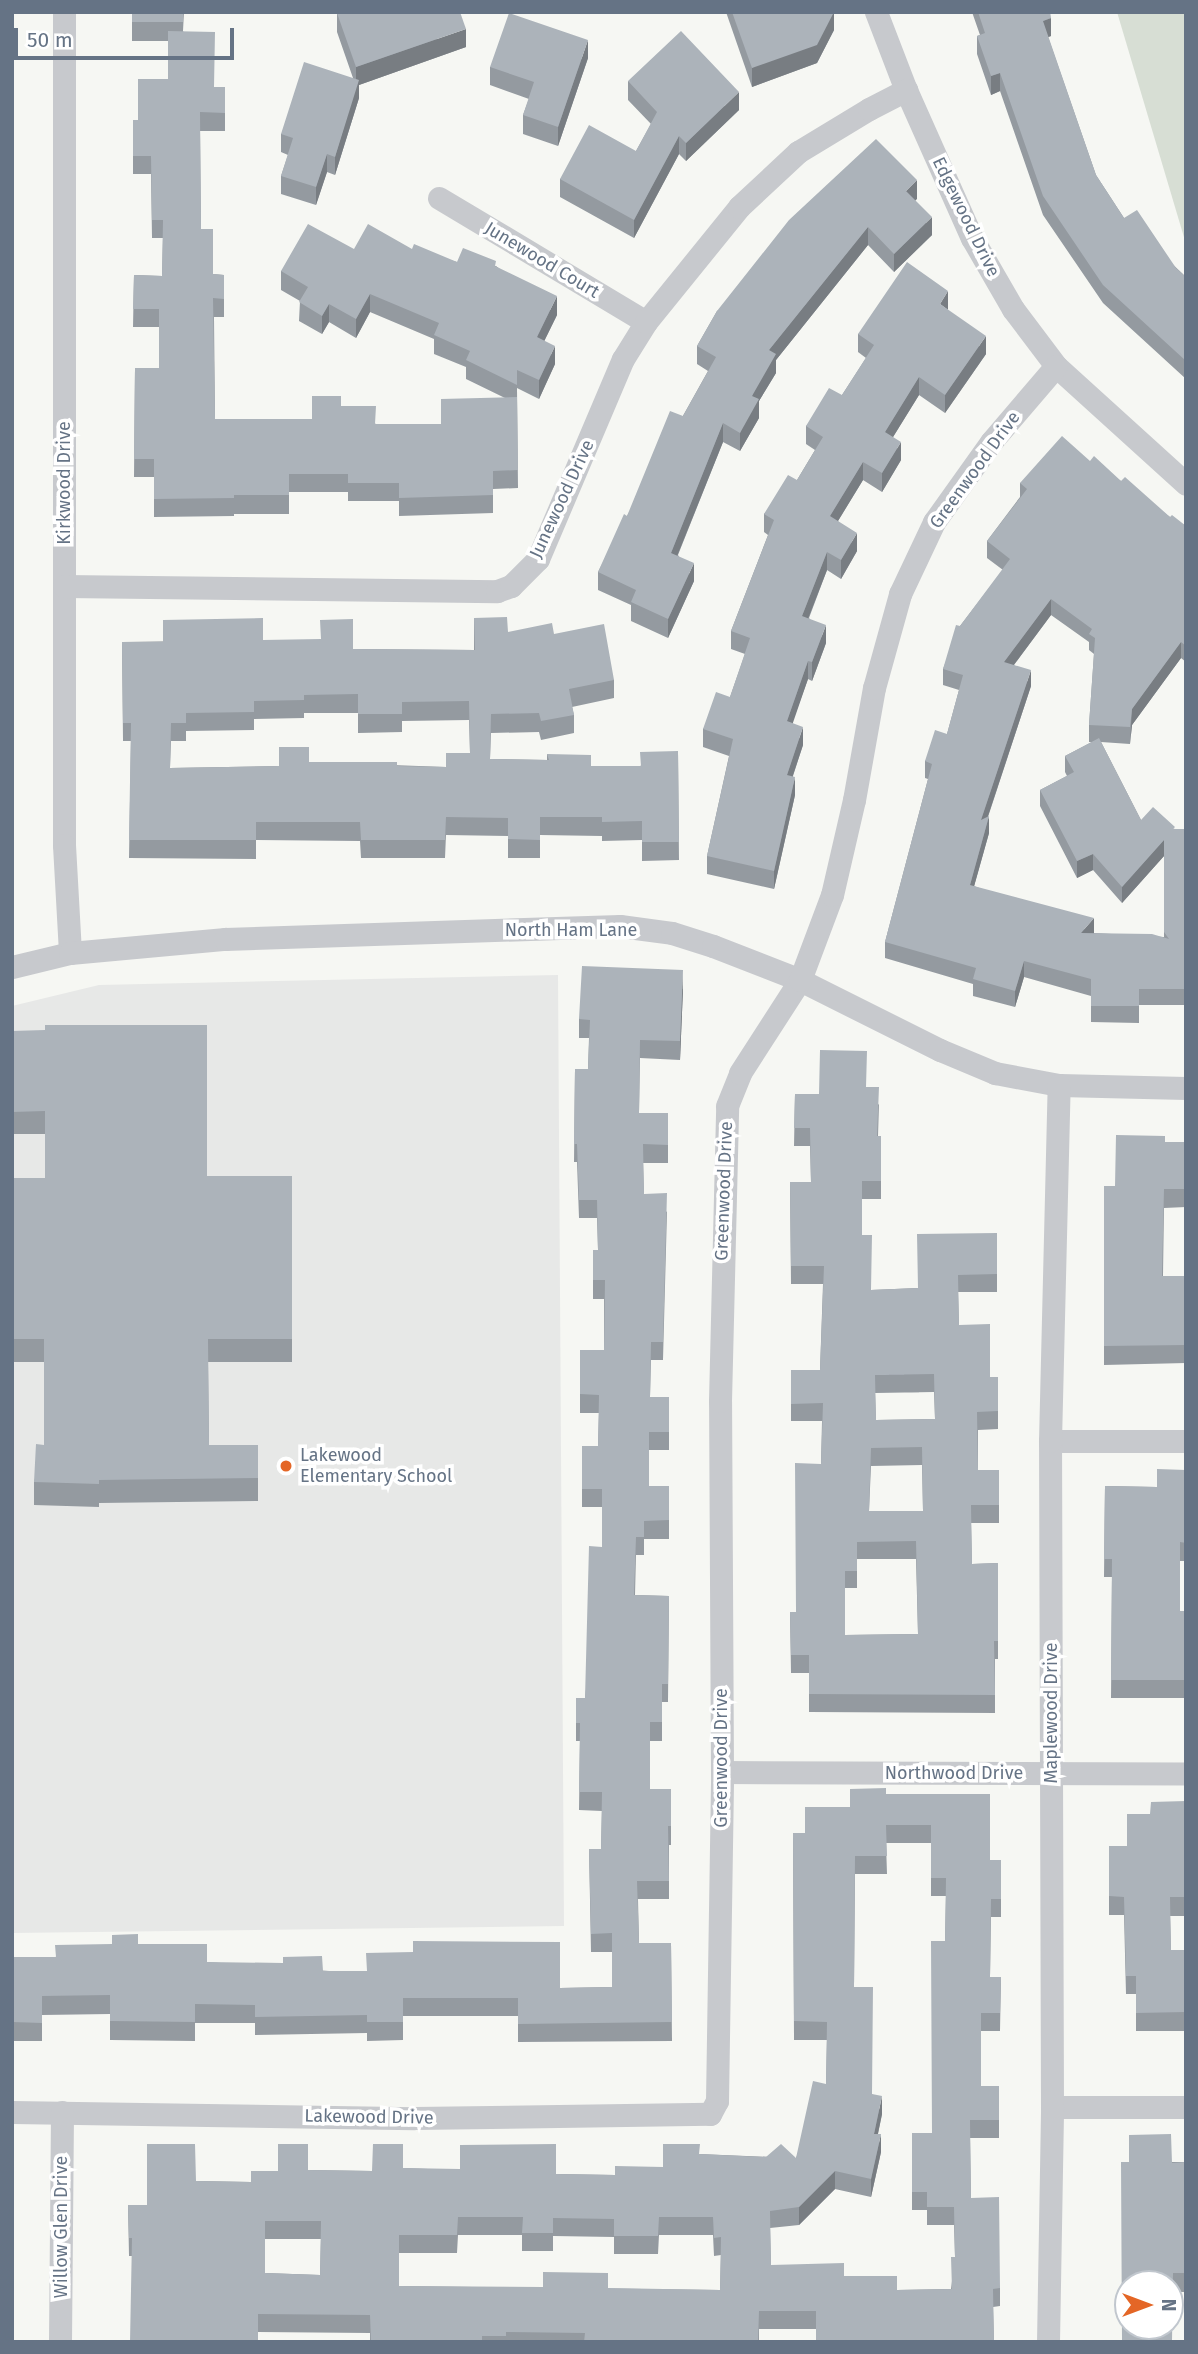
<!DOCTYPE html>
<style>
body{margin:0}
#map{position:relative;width:1198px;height:2354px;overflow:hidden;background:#f6f7f3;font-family:"Fira Sans",sans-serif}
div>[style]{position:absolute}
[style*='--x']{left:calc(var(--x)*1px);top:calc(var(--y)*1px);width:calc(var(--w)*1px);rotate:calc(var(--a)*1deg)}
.built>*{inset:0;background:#e7e8e7}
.green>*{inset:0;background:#d7ded4}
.street>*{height:23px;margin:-11.5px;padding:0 11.5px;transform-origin:11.5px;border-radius:11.5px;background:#c7c9cd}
.wall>*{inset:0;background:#949aa0;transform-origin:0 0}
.shaded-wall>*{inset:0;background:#787d82}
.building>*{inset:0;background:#acb3ba;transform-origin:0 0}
.dots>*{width:19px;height:19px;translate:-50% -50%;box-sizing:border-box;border:4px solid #fff;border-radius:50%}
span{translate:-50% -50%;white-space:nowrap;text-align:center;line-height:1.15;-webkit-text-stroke:7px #fff;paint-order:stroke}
.street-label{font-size:18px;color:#657385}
.poi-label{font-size:18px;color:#657385}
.left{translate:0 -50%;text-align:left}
.frame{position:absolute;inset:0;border:14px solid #657385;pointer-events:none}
.north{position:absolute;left:1114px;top:2270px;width:70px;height:70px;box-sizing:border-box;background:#fff;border:2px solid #c1c7ce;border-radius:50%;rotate:90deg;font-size:19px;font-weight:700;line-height:28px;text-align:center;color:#657385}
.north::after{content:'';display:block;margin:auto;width:24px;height:32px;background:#e46626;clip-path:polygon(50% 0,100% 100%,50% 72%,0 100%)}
.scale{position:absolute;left:14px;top:28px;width:220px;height:32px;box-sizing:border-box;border:4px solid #657385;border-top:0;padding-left:9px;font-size:21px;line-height:24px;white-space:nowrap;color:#657385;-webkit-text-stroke:5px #fff;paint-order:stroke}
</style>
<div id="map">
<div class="built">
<div style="clip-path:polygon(558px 975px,564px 1926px,12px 1933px,12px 1006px,99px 985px)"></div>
</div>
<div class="green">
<div style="clip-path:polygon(1117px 12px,1186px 12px,1186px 244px)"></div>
</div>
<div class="street">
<div style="--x:64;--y:12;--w:833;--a:90"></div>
<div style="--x:64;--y:845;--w:108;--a:86.8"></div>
<div style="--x:876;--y:12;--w:84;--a:69"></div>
<div style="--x:906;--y:90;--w:162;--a:66"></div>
<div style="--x:972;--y:238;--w:82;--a:60"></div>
<div style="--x:1013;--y:309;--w:71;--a:53"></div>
<div style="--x:1056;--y:366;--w:176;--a:42.2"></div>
<div style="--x:439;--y:198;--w:241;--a:30.9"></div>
<div style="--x:64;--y:586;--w:433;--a:0.7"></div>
<div style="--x:497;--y:591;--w:15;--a:-20"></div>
<div style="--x:511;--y:586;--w:38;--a:-45"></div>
<div style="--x:538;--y:559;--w:217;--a:-67"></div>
<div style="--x:623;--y:359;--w:44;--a:-58.1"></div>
<div style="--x:646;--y:322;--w:148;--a:-51"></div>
<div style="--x:739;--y:207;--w:81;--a:-43"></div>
<div style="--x:798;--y:152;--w:83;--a:-31.2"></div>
<div style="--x:869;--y:109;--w:42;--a:-27.2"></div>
<div style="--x:12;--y:967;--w:60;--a:-13.6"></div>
<div style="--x:70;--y:953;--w:156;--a:-5.2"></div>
<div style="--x:225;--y:939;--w:395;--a:-1.9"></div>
<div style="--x:620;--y:926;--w:52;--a:7.7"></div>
<div style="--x:672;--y:933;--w:43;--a:17.6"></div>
<div style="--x:713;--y:946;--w:93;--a:21.3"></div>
<div style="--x:800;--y:980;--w:157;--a:26.6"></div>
<div style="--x:940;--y:1050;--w:60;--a:22.7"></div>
<div style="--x:995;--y:1073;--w:65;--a:10.6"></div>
<div style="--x:1059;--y:1085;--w:127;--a:1.4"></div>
<div style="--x:1050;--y:1441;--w:136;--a:0"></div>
<div style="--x:722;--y:1772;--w:464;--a:0.2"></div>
<div style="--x:1052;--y:2107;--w:134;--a:0"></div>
<div style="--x:12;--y:2112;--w:402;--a:0.9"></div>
<div style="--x:414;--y:2118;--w:296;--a:-0.8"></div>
<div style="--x:710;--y:2114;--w:15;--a:-62"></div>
<div style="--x:717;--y:2101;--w:329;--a:-89.1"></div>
<div style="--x:722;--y:1772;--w:371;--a:-90.3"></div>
<div style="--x:720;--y:1401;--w:295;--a:-88.6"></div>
<div style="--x:727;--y:1106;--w:35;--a:-68"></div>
<div style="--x:740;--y:1073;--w:111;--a:-57.2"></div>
<div style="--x:800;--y:980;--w:91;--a:-69.4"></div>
<div style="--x:832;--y:895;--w:98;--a:-77"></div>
<div style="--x:854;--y:800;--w:114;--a:-79.9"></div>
<div style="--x:874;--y:688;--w:98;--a:-74.5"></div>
<div style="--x:900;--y:594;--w:80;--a:-64.7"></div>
<div style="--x:934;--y:522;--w:98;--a:-54.5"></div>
<div style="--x:991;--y:442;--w:100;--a:-49.5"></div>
<div style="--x:60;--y:2342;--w:230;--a:-89.5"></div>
<div style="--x:1048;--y:2342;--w:235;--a:-89"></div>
<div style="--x:1052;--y:2107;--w:666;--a:-90.17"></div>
<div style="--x:1050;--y:1441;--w:356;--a:-88.6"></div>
</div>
<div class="wall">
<div style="clip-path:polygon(132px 12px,184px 12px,183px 31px,214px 87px,225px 87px,225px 131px,200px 131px,201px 229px,213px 274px,224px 275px,224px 317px,214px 317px,215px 419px,312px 419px,341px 406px,376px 424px,441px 424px,505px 398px,466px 379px,466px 367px,434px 354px,434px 339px,370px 312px,356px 338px,329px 322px,322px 334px,299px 321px,300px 301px,281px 290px,281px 271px,354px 249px,412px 249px,457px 262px,496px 266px,557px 315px,544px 341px,555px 364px,539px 399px,517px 388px,518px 488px,493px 489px,493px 513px,399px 516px,399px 501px,348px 501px,348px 492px,289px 492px,289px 514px,234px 514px,234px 516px,154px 517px,154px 477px,134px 477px,135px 368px,159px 368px,159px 327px,133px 327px,134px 275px,162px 276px,163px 238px,152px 238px,151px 174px,133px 174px,133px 120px,138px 120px,168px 79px,168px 41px,132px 41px)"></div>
<div style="clip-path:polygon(726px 12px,834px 12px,834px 30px,817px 63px,752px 87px)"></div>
<div style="clip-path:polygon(972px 12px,1050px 12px,1051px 36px,1048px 37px,1096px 175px,1124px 218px,1186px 277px,1186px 379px,1103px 303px,1043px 215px,1000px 91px,991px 95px,977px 54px,977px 36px,980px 35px)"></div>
<div style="clip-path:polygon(337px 13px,466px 47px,359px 85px,359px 98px,335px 175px,327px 172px,316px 205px,281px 194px,281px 176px,288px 155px,281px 152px,281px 134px,353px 78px,337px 32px)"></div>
<div style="clip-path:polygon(588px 58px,558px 146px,523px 134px,523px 115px,529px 99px,490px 85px,490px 67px)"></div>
<div style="clip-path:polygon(628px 81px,739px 110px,686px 161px,679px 154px,634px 238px,560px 197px,560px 179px,636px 151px,651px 124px,628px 100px)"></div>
<div style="clip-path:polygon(917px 199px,915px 200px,932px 235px,894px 272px,868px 245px,776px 360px,776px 373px,759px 401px,759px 418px,740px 451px,723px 442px,678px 555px,694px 581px,668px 638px,631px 621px,631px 605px,598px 590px,598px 572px,627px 516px,708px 371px,697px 364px,697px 346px,717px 311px)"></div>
<div style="clip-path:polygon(948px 310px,986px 354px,945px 413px,919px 395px,893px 437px,901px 460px,882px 492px,863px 480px,838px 521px,857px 551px,841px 579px,827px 570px,809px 618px,826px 643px,812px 681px,808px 679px,792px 723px,803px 745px,793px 776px,795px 795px,774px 889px,707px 874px,707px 856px,729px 756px,703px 747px,703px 729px,730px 697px,745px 654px,731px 649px,731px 631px,768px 535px,764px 532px,764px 514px,797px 480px,815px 450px,806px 444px,806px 426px,842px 395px,866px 358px,858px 352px,858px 334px)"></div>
<div style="clip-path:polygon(evenodd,1090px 461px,1121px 481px,1170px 517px,1186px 526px,1186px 662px,1181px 658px,1132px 725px,1130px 744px,1101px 742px,1141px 820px,1175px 829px,1186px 829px,1186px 1005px,1139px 1005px,1139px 1023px,1091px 1022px,1091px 996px,1024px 977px,1015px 1007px,973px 996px,973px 984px,885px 958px,885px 942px,928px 779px,925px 778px,925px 761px,947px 734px,959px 690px,943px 685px,943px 669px,960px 626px,1003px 570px,987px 558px,987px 541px,1020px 497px,1020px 483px,1090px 461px,1051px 615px,1089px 642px,1089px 650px,1094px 654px,1089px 725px,1089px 742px,1092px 742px,1065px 756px,1065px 772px,1067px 776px,1040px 790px,1040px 806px,1077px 878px,1093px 870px,1122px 903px,1164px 856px,1164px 937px,1094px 933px,974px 886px,989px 833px,988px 817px,1031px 686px,1014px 665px,1051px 615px)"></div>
<div style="clip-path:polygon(evenodd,474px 618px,508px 632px,554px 634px,614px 680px,614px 698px,572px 707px,574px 715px,574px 733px,541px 740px,539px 732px,491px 733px,490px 759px,547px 760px,547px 754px,591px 766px,640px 766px,678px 751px,679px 860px,642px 861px,642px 840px,602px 841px,602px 836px,540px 835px,540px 858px,508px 858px,508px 836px,446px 835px,445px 858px,361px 858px,360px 841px,256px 840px,256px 859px,129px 858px,131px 741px,123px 741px,122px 642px,263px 640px,353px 649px,474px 650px,474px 618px,304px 713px,358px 713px,358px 733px,402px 732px,402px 721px,469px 720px,470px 753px,446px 767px,309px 762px,279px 766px,170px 768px,171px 741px,186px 741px,186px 731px,254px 730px,254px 719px,304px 718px,304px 713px)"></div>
<div style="clip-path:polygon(683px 989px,680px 1060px,640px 1058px,639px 1113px,668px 1113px,668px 1163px,643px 1163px,644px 1194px,667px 1212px,663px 1360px,651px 1360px,650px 1397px,669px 1397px,669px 1450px,649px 1450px,649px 1486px,669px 1486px,669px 1539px,644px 1539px,644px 1555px,636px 1555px,635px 1595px,669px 1596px,668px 1702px,662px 1702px,662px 1741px,650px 1741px,650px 1789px,671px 1789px,671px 1845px,669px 1845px,669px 1899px,638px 1899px,639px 1943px,671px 1943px,672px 2041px,518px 2042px,518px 2016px,403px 2016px,403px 2040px,367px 2041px,367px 2033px,255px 2035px,255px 2023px,195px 2023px,195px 2041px,110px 2040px,110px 2014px,42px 2015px,42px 2041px,12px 2041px,12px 1957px,55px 1957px,138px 1944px,207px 1962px,560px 1988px,612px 1987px,612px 1952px,591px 1952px,589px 1849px,601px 1849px,602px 1811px,579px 1810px,580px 1741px,576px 1741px,576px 1698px,585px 1698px,602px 1547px,602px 1507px,582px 1507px,582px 1446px,598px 1446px,599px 1413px,580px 1413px,580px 1350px,604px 1350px,604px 1299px,593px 1299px,593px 1250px,598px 1250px,597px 1218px,579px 1218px,577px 1162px,574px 1162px,575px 1069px,588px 1069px,589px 1038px,579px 1038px,579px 1019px)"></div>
<div style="clip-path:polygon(12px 1031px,207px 1176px,292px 1176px,292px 1362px,208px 1362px,209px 1445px,258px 1445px,258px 1501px,99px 1503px,99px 1507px,34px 1505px,34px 1482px,44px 1445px,44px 1362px,12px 1362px,12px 1178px,45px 1178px,45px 1134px,12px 1134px)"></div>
<div style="clip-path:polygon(evenodd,866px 1087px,879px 1105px,878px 1136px,881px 1136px,881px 1199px,862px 1199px,862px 1235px,871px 1290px,918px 1288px,997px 1233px,997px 1292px,958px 1292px,959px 1325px,990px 1377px,998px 1377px,998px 1429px,978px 1430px,978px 1470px,999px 1470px,999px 1523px,971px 1523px,972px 1564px,998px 1563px,998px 1659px,995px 1659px,995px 1713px,809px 1712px,809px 1673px,791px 1673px,790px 1612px,796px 1612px,821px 1464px,822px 1421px,791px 1421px,791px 1370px,820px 1370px,823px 1284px,791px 1284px,790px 1182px,811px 1182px,810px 1146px,794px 1146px,795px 1094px,819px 1094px,866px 1087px,934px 1392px,935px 1419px,876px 1420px,875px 1393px,934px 1392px,866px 1087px,922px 1465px,923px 1511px,869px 1511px,871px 1466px,922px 1465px,866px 1087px,857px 1559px,916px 1559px,918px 1634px,845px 1635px,845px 1588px,857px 1588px,857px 1559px)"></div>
<div style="clip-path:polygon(1165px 1142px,1186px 1142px,1186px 1207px,1164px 1208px,1163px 1276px,1186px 1276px,1186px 1363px,1104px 1365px,1104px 1186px,1115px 1186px)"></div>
<div style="clip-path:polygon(1186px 1470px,1186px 1561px,1180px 1561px,1180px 1611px,1186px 1611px,1186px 1698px,1111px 1698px,1112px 1577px,1104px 1577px,1105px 1486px,1157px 1487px)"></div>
<div style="clip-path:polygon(evenodd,886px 1794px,990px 1860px,1001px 1860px,1001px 1917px,991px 1917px,990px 1977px,1001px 1977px,1000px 2031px,981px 2031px,981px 2086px,999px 2086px,999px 2138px,970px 2138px,971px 2198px,1000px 2288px,1000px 2306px,993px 2307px,994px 2342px,816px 2342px,816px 2329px,759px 2329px,759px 2342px,370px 2342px,370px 2333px,258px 2332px,132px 2256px,129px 2256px,128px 2205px,147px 2205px,196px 2181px,251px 2182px,278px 2171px,308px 2170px,372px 2171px,403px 2168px,556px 2174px,615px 2175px,663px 2167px,699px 2154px,796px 2158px,826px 2084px,827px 2040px,794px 2040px,793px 1833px,805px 1833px,850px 1807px,886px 1794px,886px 1843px,931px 1843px,931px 1896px,946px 1896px,945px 1941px,932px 2133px,912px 2133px,912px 2210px,927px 2210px,927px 2225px,954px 2225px,955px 2257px,951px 2289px,897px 2290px,844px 2276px,771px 2265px,770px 2228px,799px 2225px,835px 2189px,871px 2197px,881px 2152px,878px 2134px,882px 2114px,872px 2094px,854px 1987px,855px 1874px,887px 1874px,886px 1843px,886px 1794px,458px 2235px,522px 2235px,522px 2251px,553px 2251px,553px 2236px,614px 2237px,614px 2254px,658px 2254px,659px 2235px,713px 2235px,714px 2256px,721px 2255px,720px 2290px,399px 2286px,399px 2253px,457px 2253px,458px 2235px,886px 1794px,265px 2239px,321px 2239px,320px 2275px,265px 2273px,265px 2239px)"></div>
<div style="clip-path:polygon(1186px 1801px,1186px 1916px,1170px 1916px,1171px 1950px,1186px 1950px,1186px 2031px,1136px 2031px,1136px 1994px,1126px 1994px,1124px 1915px,1109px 1915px,1109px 1846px,1127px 1846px,1150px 1814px)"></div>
<div style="left:1186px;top:2162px;width:130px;height:14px;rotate:90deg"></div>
</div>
<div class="shaded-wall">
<div style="clip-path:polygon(834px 12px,834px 30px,817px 63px,752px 87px,752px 68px)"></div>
<div style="clip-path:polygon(1051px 18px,1051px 36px,1043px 39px,1043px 21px)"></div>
<div style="clip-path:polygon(466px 29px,466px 47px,359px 85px,359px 98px,335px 175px,335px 157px,356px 86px,356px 67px)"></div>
<div style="clip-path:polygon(588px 40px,588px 58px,558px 146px,558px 127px)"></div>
<div style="clip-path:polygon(1000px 73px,1000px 91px,991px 95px,991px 76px)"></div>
<div style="clip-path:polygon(739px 92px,739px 110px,686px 161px,686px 143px)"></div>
<div style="clip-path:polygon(679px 136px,679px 154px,634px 238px,634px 220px)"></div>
<div style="clip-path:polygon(327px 154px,327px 172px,316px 205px,316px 187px)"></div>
<div style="clip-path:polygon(917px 180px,917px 199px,906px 209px,906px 191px)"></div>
<div style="clip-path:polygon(932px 217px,932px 235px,894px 272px,894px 254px)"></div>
<div style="clip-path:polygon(868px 227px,868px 245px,776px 360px,776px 373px,759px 401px,759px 418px,740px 451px,740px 433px,752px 396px,769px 350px)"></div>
<div style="clip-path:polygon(948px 291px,948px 310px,940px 304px)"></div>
<div style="clip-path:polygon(370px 294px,370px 312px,356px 338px,356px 319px)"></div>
<div style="clip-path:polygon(557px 296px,557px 315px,537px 356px,537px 337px)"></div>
<div style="clip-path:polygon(329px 304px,329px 322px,322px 334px,322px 316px)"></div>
<div style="clip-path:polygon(986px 336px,986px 354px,945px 413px,945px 395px)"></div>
<div style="clip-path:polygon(555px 346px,555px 364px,539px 399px,539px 380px)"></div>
<div style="clip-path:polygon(919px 377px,919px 395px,885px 450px,885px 432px)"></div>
<div style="clip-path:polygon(723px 423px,723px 442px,671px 571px,671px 553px)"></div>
<div style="clip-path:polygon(901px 442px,901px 460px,882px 492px,882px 473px)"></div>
<div style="clip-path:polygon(863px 462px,863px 480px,830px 534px,830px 516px)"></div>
<div style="clip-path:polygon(857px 533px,857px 551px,841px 579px,841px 560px)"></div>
<div style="clip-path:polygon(827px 552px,827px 570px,802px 634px,802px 616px)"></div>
<div style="clip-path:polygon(694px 563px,694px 581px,668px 638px,668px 619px)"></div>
<div style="clip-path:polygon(1051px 599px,1051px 615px,1004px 678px,1004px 662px)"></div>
<div style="clip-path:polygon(826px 625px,826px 643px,812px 681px,812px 662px)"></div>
<div style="clip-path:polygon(1181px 642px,1181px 658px,1132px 725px,1130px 744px,1132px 709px)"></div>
<div style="clip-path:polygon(808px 661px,808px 679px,787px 740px,787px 721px)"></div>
<div style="clip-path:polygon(1031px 670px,1031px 686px,981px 837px,981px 820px)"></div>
<div style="clip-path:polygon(803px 727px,803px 745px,787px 793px,787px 775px)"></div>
<div style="clip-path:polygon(795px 777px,795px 795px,774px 889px,774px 871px)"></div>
<div style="clip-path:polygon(989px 816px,989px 833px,970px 901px,970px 885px)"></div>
<div style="clip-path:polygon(1164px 840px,1164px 856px,1122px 903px,1122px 887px)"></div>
<div style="clip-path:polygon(1093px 854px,1093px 870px,1077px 878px,1077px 861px)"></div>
<div style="clip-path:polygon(1094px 918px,1094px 935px,1081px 933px)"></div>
<div style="clip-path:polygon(1024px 961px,1024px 977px,1015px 1007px,1015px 991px)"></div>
<div style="clip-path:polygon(683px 970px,683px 989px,680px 1060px,680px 1041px)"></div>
<div style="clip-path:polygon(882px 2096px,882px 2114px,874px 2152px,874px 2134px)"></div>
<div style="clip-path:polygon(881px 2134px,881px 2152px,871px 2197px,871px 2179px)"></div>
<div style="clip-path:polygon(835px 2171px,835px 2189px,799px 2225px,799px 2207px)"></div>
</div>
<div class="building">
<div style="left:132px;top:12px;width:51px;height:10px"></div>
<div style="clip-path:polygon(340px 12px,460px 12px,466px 29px,356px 67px,337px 13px)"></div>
<div style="clip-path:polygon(732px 12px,834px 12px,817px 45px,752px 68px)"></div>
<div style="clip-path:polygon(978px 12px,1050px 12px,1051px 18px,1043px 21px,1096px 175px,1124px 218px,1137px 210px,1176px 268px,1186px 277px,1186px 361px,1103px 285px,1043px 196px,1000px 73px,991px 76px,977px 36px,985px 33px)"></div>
<div style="clip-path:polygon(509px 13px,588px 40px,558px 127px,523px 115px,534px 82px,490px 67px)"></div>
<div style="clip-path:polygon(168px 31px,215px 32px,214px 87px,225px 87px,225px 113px,200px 112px,201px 229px,213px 229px,213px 274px,224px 275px,224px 299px,213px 298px,215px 419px,312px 419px,312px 396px,341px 396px,341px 406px,376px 406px,375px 424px,441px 424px,441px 399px,517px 397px,518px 470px,493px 471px,493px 495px,399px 498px,399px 483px,348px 483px,348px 474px,289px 474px,289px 495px,234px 495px,234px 498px,154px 499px,154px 459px,134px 459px,135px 368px,159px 368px,159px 309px,133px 309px,134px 275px,162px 276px,163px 220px,152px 220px,151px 156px,133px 156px,133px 120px,138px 120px,138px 79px,168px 79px)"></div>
<div style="clip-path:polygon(681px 31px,739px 92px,686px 143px,679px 136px,634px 220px,560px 179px,589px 125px,636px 151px,657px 112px,628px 81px)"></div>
<div style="clip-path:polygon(304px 62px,359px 80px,335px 157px,327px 154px,316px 187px,281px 176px,293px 138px,281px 134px)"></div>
<div style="clip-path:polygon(876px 139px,917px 180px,906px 191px,932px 217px,894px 254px,868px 227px,769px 350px,776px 354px,752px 396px,759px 399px,740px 433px,723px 423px,671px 553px,694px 563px,668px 619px,631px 602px,636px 590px,598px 572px,624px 514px,627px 516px,670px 411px,683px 416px,716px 357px,697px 346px,717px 311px,789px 220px)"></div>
<div style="clip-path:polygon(308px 224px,354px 249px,368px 224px,412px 249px,414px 244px,457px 262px,463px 248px,496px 261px,495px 266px,557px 296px,537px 337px,555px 346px,539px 380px,517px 370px,517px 385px,466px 360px,470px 351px,434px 335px,439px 323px,370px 294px,356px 319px,329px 304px,322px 316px,299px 302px,308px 287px,281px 271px)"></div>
<div style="clip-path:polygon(907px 262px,948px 291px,940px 304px,986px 336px,945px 395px,919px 377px,885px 432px,901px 442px,882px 473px,863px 462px,830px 516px,857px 533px,841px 560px,827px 552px,802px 616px,826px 625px,812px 662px,808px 661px,787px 721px,803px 727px,787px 775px,795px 777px,774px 871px,707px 856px,733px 739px,703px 729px,716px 692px,730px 697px,750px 638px,731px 631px,774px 520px,764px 514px,788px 475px,797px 480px,823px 437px,806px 426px,829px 388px,842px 395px,874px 345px,858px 334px)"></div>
<div style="clip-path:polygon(1062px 436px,1090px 461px,1094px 456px,1121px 481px,1125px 477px,1170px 517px,1172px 515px,1186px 526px,1186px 646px,1181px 642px,1132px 709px,1130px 727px,1089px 725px,1095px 638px,1089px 634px,1092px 629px,1051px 599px,1004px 662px,1031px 670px,981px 820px,989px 816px,970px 885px,1094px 918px,1081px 933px,1152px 934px,1169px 939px,1164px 932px,1164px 840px,1122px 887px,1093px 854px,1077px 861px,1040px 790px,1074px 772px,1065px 756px,1099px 738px,1141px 820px,1153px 807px,1175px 827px,1173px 829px,1186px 829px,1186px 989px,1139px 989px,1139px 1006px,1091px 1006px,1091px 979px,1024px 961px,1015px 991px,973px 979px,976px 968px,885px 942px,932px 764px,925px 761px,935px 730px,947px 734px,963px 675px,943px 669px,956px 625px,960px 626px,1010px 559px,987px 541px,1027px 489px,1020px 483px)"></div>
<div style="clip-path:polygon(evenodd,507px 617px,508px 632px,552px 623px,554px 634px,604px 624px,614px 680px,569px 689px,574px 715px,541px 721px,539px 713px,491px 714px,490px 759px,549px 760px,547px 754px,591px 755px,591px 766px,641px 766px,640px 752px,678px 751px,679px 842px,642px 842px,642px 821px,602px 822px,602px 817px,540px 817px,540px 840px,508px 839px,508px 818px,446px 817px,445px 840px,361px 840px,360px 822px,256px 822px,256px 840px,129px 840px,131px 723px,123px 723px,122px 642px,163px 642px,163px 620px,263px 618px,263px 640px,321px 639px,320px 620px,353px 619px,353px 649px,475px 650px,474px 618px,507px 617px,358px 694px,358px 714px,402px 714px,402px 702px,469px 701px,470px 753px,446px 753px,446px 767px,397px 766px,397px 762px,309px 762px,309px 747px,279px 747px,279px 766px,170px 768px,171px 723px,186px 723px,186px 713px,254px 712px,254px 701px,304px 700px,304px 695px,358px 694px)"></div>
<div style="clip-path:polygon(582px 966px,683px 970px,680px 1041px,640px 1040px,639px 1113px,668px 1113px,668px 1145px,643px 1144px,644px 1194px,667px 1193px,663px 1342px,651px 1342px,650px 1397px,669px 1397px,669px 1432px,649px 1432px,649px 1486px,669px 1486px,669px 1520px,644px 1521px,644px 1537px,636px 1537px,634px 1595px,669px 1596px,668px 1684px,662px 1684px,662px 1722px,650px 1722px,650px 1789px,671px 1789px,671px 1826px,668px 1826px,669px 1881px,637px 1881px,639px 1943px,671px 1943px,672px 2022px,518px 2024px,518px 1998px,403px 1998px,403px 2022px,367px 2022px,367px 2015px,255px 2017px,255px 2005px,195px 2004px,195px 2022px,110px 2021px,110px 1995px,42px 1996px,42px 2023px,12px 2022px,12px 1957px,56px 1957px,55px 1945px,112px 1944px,112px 1935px,138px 1934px,138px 1944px,207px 1944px,207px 1962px,283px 1963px,283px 1957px,322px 1956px,323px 1971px,367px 1971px,366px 1953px,413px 1952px,413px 1941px,560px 1942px,560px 1988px,612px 1987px,612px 1933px,591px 1934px,589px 1849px,601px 1849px,602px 1792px,579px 1792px,580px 1723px,576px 1723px,576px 1698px,585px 1698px,589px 1546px,602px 1547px,602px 1489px,582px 1489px,582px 1446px,598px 1446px,599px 1395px,580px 1394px,580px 1350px,604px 1350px,605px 1280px,593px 1280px,593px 1250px,598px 1250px,597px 1200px,579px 1200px,577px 1144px,574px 1144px,575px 1069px,588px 1069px,590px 1020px,579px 1019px)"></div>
<div style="clip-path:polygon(45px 1025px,207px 1025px,207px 1176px,292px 1176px,292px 1339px,208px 1339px,209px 1445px,258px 1445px,258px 1478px,99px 1480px,99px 1484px,34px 1482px,36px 1444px,44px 1445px,44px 1339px,12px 1339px,12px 1178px,45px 1178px,45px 1111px,12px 1112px,12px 1031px,45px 1030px)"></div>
<div style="clip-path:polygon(evenodd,820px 1050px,867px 1051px,866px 1087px,879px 1087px,877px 1136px,881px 1136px,881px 1181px,862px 1181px,862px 1235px,872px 1235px,871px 1290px,918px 1288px,917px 1234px,997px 1233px,997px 1274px,958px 1275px,959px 1325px,990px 1324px,990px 1377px,998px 1377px,998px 1411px,977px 1412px,978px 1470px,999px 1470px,999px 1505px,971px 1505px,972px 1564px,998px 1563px,998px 1641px,994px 1641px,995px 1695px,809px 1694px,809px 1655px,791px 1655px,790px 1612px,796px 1612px,795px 1463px,821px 1464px,823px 1403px,791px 1404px,791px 1370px,820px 1370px,824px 1266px,791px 1266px,790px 1182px,811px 1182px,810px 1128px,794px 1128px,795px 1094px,819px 1094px,820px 1050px,934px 1374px,935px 1419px,876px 1420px,875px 1375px,934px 1374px,820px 1050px,922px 1447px,923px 1511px,869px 1511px,871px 1448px,922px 1447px,820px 1050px,916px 1541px,918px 1634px,845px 1635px,845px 1571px,857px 1571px,857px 1542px,916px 1541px)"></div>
<div style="clip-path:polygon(1116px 1135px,1165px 1136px,1165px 1142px,1186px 1142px,1186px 1189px,1164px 1189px,1162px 1276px,1186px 1276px,1186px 1345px,1104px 1346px,1104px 1186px,1115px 1186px)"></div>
<div style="clip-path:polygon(1157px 1469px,1186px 1470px,1186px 1543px,1180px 1542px,1180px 1611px,1186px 1611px,1186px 1680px,1111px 1680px,1112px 1559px,1104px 1559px,1105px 1486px,1157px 1487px)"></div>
<div style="clip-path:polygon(evenodd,886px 1788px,886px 1794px,990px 1794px,990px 1860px,1001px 1860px,1001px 1899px,991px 1899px,990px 1977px,1001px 1977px,1000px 2013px,981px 2013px,981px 2086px,999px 2086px,999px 2120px,970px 2120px,971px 2198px,999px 2197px,1000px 2288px,993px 2289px,994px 2342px,816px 2341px,816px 2311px,759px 2311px,758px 2342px,584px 2342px,585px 2333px,506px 2332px,506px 2336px,482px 2336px,482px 2342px,371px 2342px,370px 2315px,258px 2314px,258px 2342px,130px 2342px,132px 2238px,129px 2238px,128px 2205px,147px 2205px,147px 2144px,195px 2144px,196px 2181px,251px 2182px,251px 2171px,278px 2171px,278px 2144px,308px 2144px,308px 2170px,372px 2171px,373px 2144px,403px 2144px,403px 2168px,460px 2169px,460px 2145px,556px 2144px,556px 2174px,615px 2175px,615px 2166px,663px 2167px,663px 2144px,700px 2144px,699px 2154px,766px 2157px,781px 2144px,796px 2158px,813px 2081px,826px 2084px,827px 2022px,794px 2021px,793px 1833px,805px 1833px,805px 1807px,850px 1807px,850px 1789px,886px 1788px,886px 1825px,931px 1825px,931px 1878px,946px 1878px,945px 1941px,931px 1941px,932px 2133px,912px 2133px,912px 2192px,927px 2192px,927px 2207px,954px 2207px,955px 2257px,951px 2257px,952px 2289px,897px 2290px,897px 2276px,844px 2276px,844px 2263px,771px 2265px,770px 2211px,799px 2207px,835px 2171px,871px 2179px,881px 2134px,874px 2134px,882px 2096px,872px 2094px,873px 1987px,854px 1987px,855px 1856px,887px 1856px,886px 1825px,886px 1788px,458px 2217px,523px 2217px,522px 2233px,553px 2233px,553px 2218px,614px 2219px,614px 2236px,658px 2236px,659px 2217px,713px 2217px,714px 2238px,721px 2237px,720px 2290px,608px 2288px,608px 2273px,543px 2272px,543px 2287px,399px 2286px,399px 2235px,457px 2235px,458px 2217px,886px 1788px,265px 2221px,321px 2221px,320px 2275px,265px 2273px,265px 2221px)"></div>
<div style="clip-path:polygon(1186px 1801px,1186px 1897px,1170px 1897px,1171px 1950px,1186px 1950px,1186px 2012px,1136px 2013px,1136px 1976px,1126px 1976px,1124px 1897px,1109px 1896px,1109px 1846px,1127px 1846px,1127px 1814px,1150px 1814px,1151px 1802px)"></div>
<div style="clip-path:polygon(evenodd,1171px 2134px,1172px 2163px,1186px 2162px,1186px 2273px,1173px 2273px,1172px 2342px,1122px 2342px,1121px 2162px,1129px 2162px,1129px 2135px,1171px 2134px,1128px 2284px,1170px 2284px,1170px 2326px,1128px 2326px,1128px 2284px)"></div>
</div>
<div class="dots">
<div style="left:286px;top:1466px;background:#e46626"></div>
</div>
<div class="street-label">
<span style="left:966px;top:217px;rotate:64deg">Edgewood Drive</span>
<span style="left:542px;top:260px;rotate:31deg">Junewood Court</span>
<span style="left:975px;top:470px;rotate:-54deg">Greenwood Drive</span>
<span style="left:64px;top:483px;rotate:-90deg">Kirkwood Drive</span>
<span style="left:562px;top:499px;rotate:-65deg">Junewood Drive</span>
<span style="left:571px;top:930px">North Ham Lane</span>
<span style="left:724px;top:1191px;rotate:-88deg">Greenwood Drive</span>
<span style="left:1051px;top:1713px;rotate:-90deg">Maplewood Drive</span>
<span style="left:721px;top:1758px;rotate:-90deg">Greenwood Drive</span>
<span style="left:954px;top:1773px">Northwood Drive</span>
<span style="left:369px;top:2117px;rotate:1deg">Lakewood Drive</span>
<span style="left:61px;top:2227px;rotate:-90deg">Willow Glen Drive</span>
</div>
<div class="poi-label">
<span class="left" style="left:300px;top:1466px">Lakewood<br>Elementary School</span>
</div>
<div class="frame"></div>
<div class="north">N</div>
<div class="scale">50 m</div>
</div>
